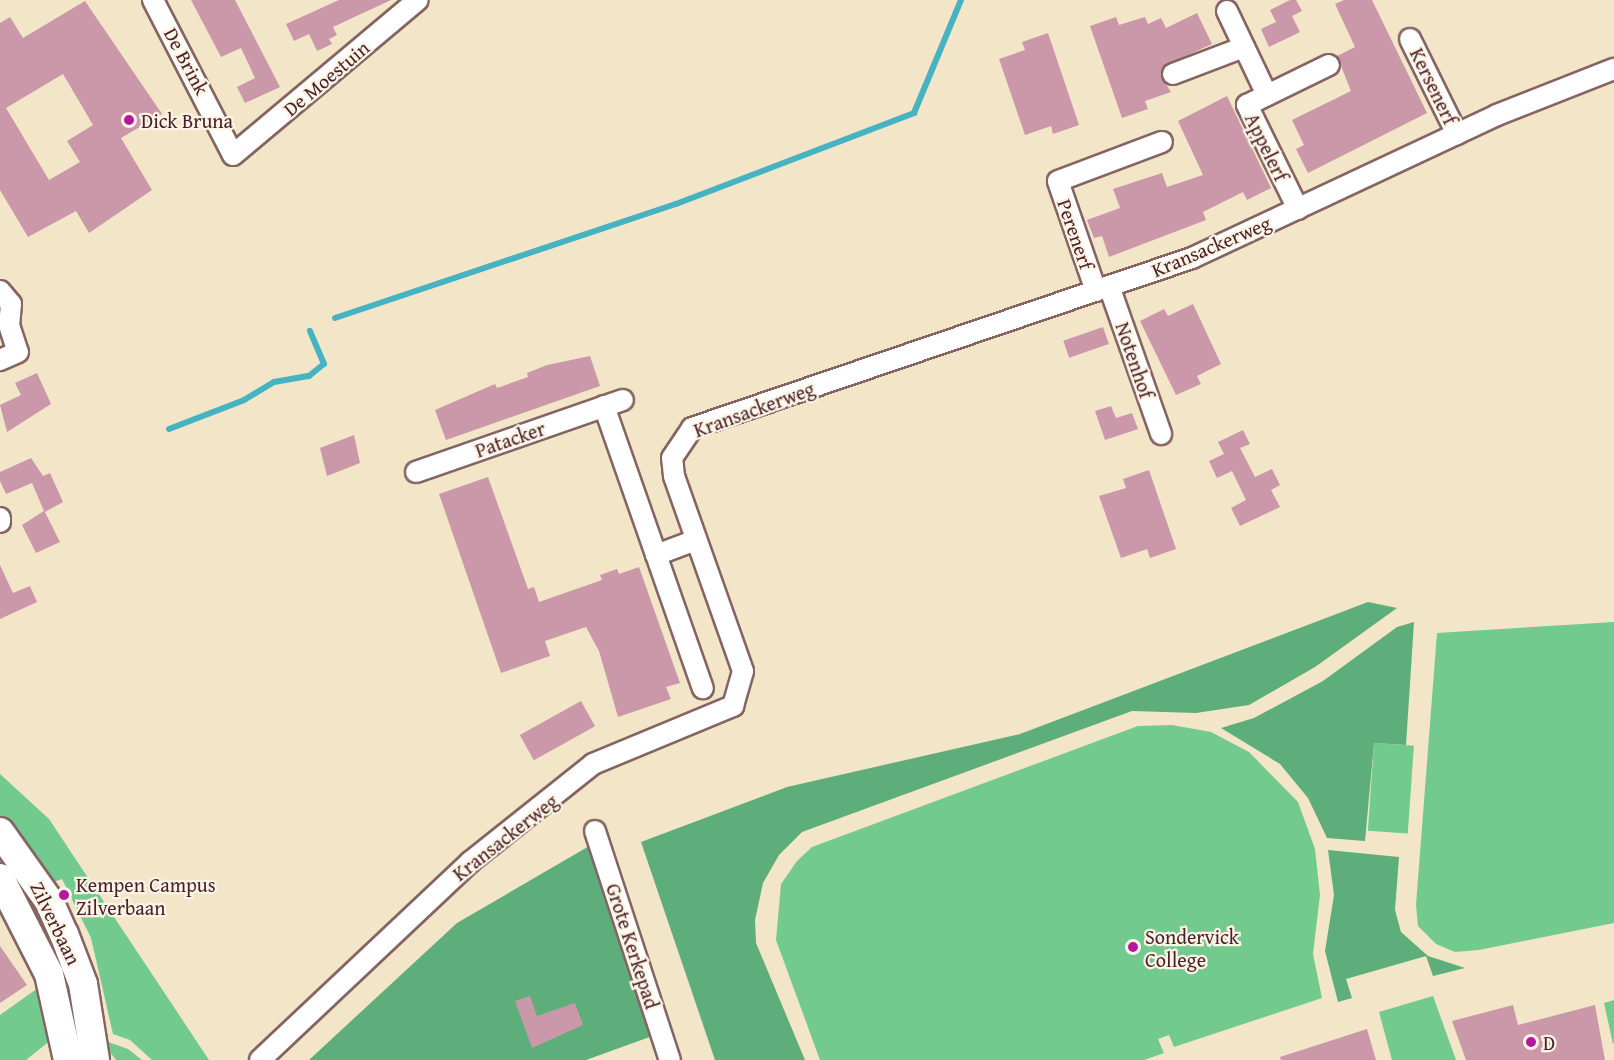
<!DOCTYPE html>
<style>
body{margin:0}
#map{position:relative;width:1614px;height:1060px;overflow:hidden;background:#f2e5c8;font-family:"Gentium Book Plus",serif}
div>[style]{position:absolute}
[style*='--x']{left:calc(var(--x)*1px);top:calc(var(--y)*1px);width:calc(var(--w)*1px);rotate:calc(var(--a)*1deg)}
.green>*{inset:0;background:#72ca8f;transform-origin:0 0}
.forest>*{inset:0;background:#5dae7a}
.stream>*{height:6px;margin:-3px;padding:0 3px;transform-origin:3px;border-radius:3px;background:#46b3c2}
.building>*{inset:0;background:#cb98aa;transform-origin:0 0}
.roads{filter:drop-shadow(2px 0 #856462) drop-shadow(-2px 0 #856462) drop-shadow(0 2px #856462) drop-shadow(0 -2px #856462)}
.street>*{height:20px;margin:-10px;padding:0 10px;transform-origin:10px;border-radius:10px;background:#fff}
.secondary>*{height:28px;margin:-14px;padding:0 14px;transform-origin:14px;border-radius:14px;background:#fff}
.dots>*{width:16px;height:16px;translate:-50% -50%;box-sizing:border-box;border:3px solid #fcf5e5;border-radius:50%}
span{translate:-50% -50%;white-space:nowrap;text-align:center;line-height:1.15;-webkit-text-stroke:4.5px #fcf5e5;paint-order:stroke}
.street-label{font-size:20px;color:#4a1f2b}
.poi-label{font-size:20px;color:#4a1f2b}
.left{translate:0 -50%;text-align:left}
</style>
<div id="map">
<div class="green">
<div style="clip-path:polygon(1614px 622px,1614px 923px,1479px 950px,1455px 952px,1436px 944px,1418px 926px,1416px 905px,1437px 633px)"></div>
<div style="clip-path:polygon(1172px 725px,1211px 732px,1249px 752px,1298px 802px,1315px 849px,1320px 895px,1313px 954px,1322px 998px,1174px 1047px,1169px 1035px,1158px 1039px,1164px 1053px,1144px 1060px,820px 1060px,776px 940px,781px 884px,797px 861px,812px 847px,1138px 726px)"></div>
<div style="left:1374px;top:743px;width:40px;height:88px;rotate:4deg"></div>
<div style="clip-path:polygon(0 774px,49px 819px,209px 1060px,152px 1060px,130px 1040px,113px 1034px,91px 938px,62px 879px,54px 882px,0 822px)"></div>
<div style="clip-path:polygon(45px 983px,57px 1035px,26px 1060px,0 1060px,0 1015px)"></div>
<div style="clip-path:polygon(1433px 996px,1456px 1060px,1392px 1060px,1379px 1012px)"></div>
<div style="clip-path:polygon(1614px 1000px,1614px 1043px,1613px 1044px,1604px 1003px)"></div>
<div style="clip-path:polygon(100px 1039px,128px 1049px,142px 1060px,116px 1060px)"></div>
</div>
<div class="forest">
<div style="clip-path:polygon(1368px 602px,1397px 608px,1315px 667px,1249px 705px,1196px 713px,1132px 711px,802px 832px,779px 855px,763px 883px,755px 920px,756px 943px,805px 1060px,715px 1060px,641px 842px,787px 787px,1020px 734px)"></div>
<div style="clip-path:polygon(1414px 622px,1406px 745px,1374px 743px,1365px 841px,1327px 838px,1308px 798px,1280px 764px,1221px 728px,1254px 718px,1323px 681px,1397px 627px)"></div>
<div style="clip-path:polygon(591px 845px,658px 1034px,586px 1060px,309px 1060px,457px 923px)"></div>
<div style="clip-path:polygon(1328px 850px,1399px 857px,1395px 910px,1401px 932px,1428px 956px,1465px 968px,1433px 976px,1426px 956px,1346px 979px,1352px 998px,1338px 1002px,1325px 951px,1334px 895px)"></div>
</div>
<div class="stream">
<div style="--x:335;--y:318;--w:360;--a:-18.5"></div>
<div style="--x:676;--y:204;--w:255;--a:-20.9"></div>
<div style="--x:914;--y:113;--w:122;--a:-67.4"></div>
<div style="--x:169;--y:429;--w:80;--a:-21.1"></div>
<div style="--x:244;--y:400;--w:35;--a:-31"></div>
<div style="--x:274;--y:382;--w:36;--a:-10"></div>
<div style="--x:309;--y:376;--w:19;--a:-39"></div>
<div style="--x:324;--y:364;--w:36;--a:-113"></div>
</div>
<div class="building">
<div style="clip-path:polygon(191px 0,235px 0,280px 87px,245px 103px,237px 87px,255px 78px,241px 48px,221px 57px)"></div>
<div style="clip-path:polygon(339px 0,391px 0,333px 27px,337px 35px,329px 39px,332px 44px,317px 51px,309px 34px,294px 41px,286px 24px)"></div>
<div style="clip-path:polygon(1290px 0,1296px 0,1302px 11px,1292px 16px,1300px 32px,1269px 47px,1261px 29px,1276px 22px,1270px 10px)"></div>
<div style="clip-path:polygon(1344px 0,1372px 0,1427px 113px,1308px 173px,1296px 149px,1304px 145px,1292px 120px,1351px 91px,1337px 56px,1355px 47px,1335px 4px)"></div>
<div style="clip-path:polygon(evenodd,85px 1px,162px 114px,121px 138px,152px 190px,89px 233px,76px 211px,28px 237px,0 190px,0 23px,10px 17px,23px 38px,85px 1px,63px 74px,93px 125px,67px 141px,80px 162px,49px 180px,6px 108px,63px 74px)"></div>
<div style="clip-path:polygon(1197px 13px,1212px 44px,1164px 66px,1162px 78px,1171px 92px,1145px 101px,1148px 109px,1122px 118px,1090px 26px,1116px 17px,1119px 25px,1145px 17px,1148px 24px,1161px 18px,1166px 28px)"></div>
<div style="clip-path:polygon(1048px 33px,1079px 125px,1053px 134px,1051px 126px,1025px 135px,999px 59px,1025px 50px,1022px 42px)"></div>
<div style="clip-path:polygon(1227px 96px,1271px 188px,1247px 200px,1243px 192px,1203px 212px,1206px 220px,1109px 257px,1102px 236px,1094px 238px,1087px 220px,1120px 208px,1113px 189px,1162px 173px,1167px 187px,1203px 175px,1178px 121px)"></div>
<div style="clip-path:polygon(1193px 304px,1221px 364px,1197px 376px,1201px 384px,1176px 395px,1140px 321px,1164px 309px,1168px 316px)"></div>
<div style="left:1103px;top:327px;width:18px;height:42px;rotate:71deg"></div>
<div style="clip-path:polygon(590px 356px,600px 386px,446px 440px,435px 410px,495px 384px,497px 388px,528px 377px,527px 373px,547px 365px)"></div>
<div style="clip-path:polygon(37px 373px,51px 404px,7px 432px,0 405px,21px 395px,15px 383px)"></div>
<div style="clip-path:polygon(1111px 406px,1116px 418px,1132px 413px,1138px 429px,1105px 440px,1095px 411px)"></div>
<div style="clip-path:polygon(1243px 430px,1250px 444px,1240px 448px,1255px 477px,1272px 469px,1280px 485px,1271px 490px,1280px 507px,1240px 526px,1231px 508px,1246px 500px,1232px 471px,1217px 478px,1209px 461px,1224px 454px,1218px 442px)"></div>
<div style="clip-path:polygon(354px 435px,360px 463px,327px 476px,320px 448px)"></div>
<div style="clip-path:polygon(31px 458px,43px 476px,50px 473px,63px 502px,45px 512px,60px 542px,36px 553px,22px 525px,44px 511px,32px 483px,6px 494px,0 481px,0 472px)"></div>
<div style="clip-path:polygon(1149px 470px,1176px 549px,1150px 558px,1147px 549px,1121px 558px,1099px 496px,1126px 488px,1123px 479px)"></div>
<div style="clip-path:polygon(488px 477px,528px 589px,534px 587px,539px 602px,602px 580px,600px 575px,617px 569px,619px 574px,639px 567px,680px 683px,666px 687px,671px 699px,618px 717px,599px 651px,586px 627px,545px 641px,550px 656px,501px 673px,439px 494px)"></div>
<div style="clip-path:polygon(0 565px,13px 593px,30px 586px,37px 602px,0 619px)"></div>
<div style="left:581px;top:701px;width:29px;height:70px;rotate:61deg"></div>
<div style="clip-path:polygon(0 946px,27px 985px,0 1003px)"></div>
<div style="clip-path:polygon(530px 996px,537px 1016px,575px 1003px,583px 1025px,532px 1048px,515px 1001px)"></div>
<div style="clip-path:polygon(1513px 1005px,1518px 1025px,1595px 1005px,1605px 1060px,1466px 1060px,1452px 1021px)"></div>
<div style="clip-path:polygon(1367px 1029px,1376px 1060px,1281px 1060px,1280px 1057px)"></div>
</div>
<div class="roads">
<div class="street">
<div style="--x:153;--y:0;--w:174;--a:62.7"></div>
<div style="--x:233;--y:155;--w:241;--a:-40"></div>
<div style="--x:1227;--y:11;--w:93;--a:64.5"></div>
<div style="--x:1410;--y:39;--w:106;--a:63.7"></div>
<div style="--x:1173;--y:74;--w:76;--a:-20.8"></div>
<div style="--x:1298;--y:209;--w:116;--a:-116.1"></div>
<div style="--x:1247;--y:105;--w:91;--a:-26"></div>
<div style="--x:1109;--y:286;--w:157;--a:70.6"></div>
<div style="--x:0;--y:291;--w:17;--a:50"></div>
<div style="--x:11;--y:304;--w:21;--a:95"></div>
<div style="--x:9;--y:325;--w:28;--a:72"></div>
<div style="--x:18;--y:352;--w:20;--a:156"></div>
<div style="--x:1096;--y:291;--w:116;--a:-109.1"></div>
<div style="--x:1058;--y:181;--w:111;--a:-20.6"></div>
<div style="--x:604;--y:406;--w:299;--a:70.7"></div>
<div style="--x:416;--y:472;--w:219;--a:-19.2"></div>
<div style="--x:0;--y:518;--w:4;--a:90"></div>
<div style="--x:656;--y:555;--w:43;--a:-20.6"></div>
<div style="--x:595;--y:831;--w:241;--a:71.9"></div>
<div style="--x:260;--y:1060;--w:289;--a:-43.3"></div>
<div style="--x:470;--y:862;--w:157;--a:-38.5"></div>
<div style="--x:593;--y:764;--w:152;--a:-22.5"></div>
<div style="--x:733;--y:706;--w:36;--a:-74"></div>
<div style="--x:743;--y:671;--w:207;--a:-109.5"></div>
<div style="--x:674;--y:476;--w:18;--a:-96"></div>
<div style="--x:672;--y:458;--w:36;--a:-56"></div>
<div style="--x:692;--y:428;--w:528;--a:-18.78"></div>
<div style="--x:1192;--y:258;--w:337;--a:-25.1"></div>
<div style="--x:1497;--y:115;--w:126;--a:-21.5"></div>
</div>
<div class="secondary">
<div style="--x:0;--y:832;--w:85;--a:54.6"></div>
<div style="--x:49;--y:901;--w:36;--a:66"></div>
<div style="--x:64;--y:934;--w:53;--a:69.2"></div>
<div style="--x:83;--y:984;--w:77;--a:81"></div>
<div style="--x:0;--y:878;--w:108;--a:63"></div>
<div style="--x:49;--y:974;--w:88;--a:77.5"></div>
</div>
</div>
<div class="dots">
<div style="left:129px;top:120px;background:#b5179e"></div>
<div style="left:64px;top:895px;background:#b5179e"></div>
<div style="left:1133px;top:947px;background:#b5179e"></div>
<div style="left:1531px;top:1042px;background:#b5179e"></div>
</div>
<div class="street-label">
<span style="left:187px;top:61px;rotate:62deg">De Brink</span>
<span style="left:326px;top:78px;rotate:-40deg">De Moestuin</span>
<span style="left:1434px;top:86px;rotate:64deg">Kersenerf</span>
<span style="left:1267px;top:147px;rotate:64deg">Appelerf</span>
<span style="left:1076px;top:234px;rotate:71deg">Perenerf</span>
<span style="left:1211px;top:246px;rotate:-23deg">Kransackerweg</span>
<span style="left:1135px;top:360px;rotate:71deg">Notenhof</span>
<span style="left:754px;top:409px;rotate:-20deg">Kransackerweg</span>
<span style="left:510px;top:439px;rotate:-19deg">Patacker</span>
<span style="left:505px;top:837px;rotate:-38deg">Kransackerweg</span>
<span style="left:56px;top:923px;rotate:64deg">Zilverbaan</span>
<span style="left:633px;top:946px;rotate:72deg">Grote Kerkepad</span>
</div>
<div class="poi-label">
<span class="left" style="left:141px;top:120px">Dick Bruna</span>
<span class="left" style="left:76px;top:896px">Kempen Campus<br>Zilverbaan</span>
<span class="left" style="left:1145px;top:948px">Sondervick<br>College</span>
<span class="left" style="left:1543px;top:1042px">D</span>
</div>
</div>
